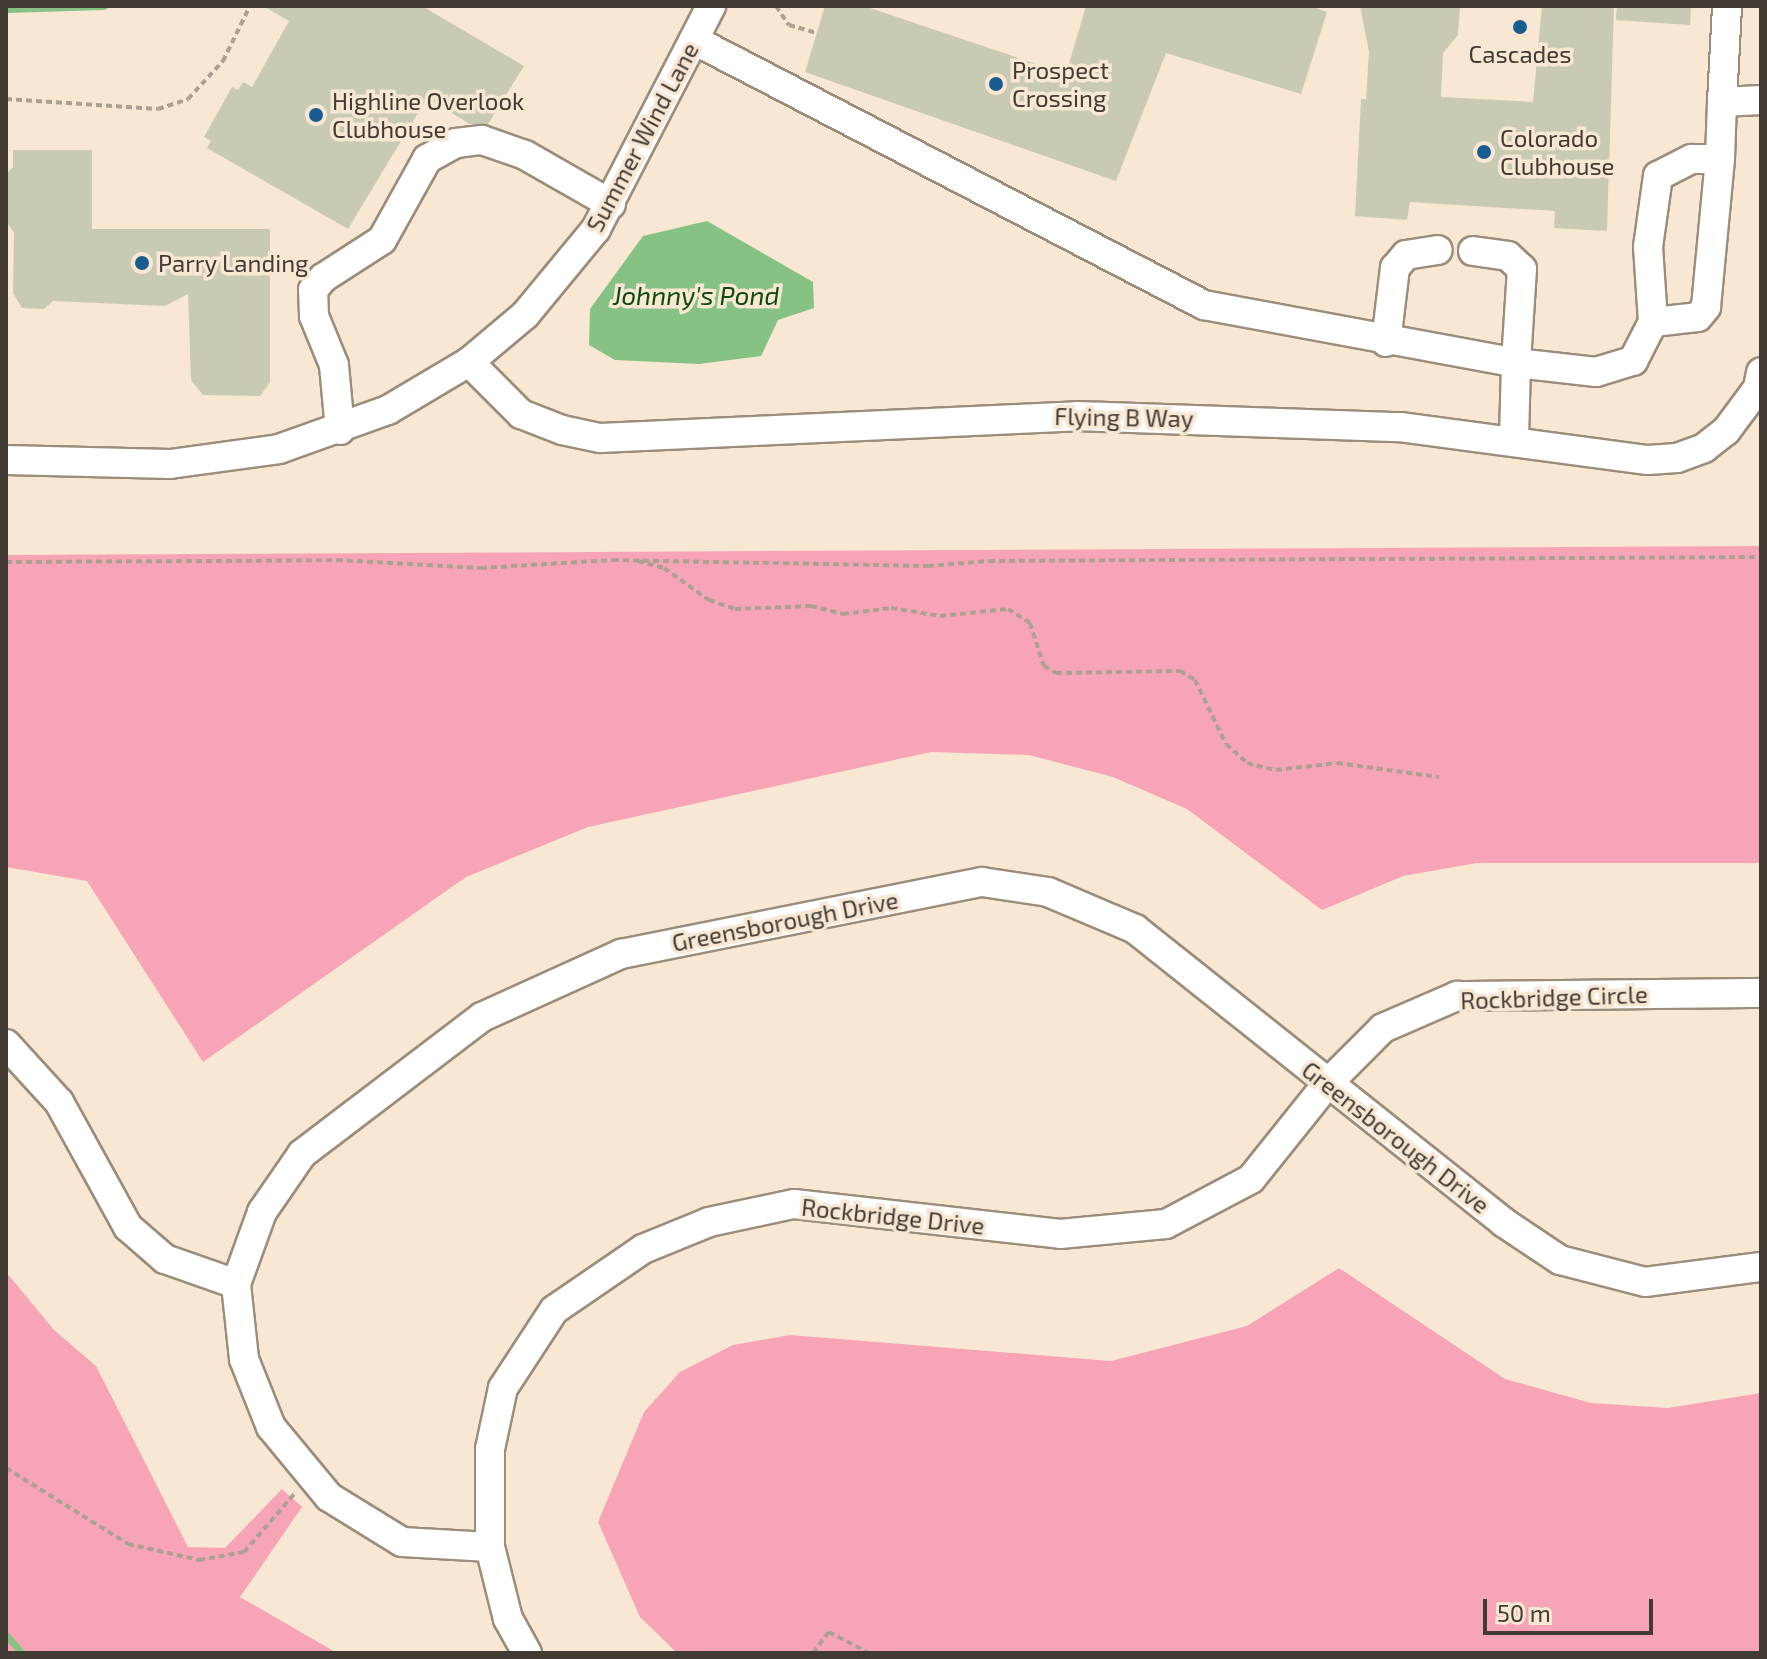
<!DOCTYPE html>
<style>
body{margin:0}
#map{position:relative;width:1767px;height:1659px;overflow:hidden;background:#f7e7d3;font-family:"Exo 2",sans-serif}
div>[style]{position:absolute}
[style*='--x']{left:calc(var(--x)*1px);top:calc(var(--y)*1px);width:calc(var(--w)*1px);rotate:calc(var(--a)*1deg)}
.green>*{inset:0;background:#f7a5b6}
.water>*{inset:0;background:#87c285}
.stream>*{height:7px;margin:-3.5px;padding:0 3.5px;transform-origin:3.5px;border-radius:3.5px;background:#87c285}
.building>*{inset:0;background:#c9cab3}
.path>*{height:4px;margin-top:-2px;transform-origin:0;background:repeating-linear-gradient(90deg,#aba091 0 6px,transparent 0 10px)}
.roads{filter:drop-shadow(2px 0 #9b8d7a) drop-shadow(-2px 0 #9b8d7a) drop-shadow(0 2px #9b8d7a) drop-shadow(0 -2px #9b8d7a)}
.minor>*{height:28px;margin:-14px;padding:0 14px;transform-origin:14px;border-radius:14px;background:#fff}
.dots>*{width:22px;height:22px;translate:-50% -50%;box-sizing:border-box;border:4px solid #f7e7d3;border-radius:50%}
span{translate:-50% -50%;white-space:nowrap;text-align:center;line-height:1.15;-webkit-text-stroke:7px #f7e7d3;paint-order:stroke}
.poi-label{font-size:24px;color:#413b34}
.left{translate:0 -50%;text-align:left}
.street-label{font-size:24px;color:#413b34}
.water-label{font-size:26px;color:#0c4b10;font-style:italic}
.frame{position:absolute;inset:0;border:8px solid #413b34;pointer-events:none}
.scale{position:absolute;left:1483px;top:1599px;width:170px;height:36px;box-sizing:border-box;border:4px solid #413b34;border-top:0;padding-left:10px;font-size:24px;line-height:28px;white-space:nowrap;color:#413b34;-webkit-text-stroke:6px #f7e7d3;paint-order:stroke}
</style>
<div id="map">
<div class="green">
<div style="clip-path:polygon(1761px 546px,1761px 863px,1477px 863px,1403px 876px,1322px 910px,1187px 809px,1113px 777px,1029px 755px,931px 752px,588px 827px,466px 877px,203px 1062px,87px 881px,6px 867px,6px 555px)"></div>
<div style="clip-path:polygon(1339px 1268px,1505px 1379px,1591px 1403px,1668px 1408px,1761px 1393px,1761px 1653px,677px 1653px,640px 1617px,598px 1522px,644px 1412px,680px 1372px,733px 1345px,790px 1335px,1111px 1361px,1247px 1326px)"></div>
<div style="clip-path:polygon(6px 1272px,54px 1330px,96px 1366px,188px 1547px,225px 1548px,282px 1489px,302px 1507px,240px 1597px,337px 1653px,6px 1653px)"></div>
</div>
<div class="water">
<div style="clip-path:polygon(707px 221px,813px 282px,814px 308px,778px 320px,761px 356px,699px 364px,615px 360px,589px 345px,590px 309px,643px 236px)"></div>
</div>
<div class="stream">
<div style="--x:6;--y:9;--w:98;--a:-1.8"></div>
<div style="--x:6;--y:1635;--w:24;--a:48"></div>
</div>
<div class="building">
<div style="clip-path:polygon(263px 6px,422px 6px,524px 66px,488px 124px,470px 124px,427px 98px,348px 229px,207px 148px,211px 141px,204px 137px,232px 87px,238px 90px,243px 82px,252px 87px,289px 21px)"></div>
<div style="clip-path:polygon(825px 6px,864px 6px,1066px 74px,1086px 6px,1310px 6px,1327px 12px,1301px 94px,1166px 53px,1116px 181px,805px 72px)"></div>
<div style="clip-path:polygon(1360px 6px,1460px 6px,1458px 35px,1443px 53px,1441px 97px,1533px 102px,1542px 6px,1614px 6px,1607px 231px,1554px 228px,1555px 211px,1410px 202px,1407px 220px,1355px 216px,1361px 99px,1366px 99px,1369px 52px)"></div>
<div style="clip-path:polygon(1617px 6px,1691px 6px,1690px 25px,1616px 20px)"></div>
<div style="clip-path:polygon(13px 150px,92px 150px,92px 229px,270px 229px,270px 382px,260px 396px,203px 395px,191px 380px,188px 294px,165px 306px,53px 301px,44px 309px,22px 308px,13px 293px,14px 233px,6px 221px,6px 174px,13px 167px)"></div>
</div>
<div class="path">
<div style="--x:776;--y:6;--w:23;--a:56"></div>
<div style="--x:789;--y:25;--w:29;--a:16"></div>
<div style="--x:6;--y:99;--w:152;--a:3.8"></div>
<div style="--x:158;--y:109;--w:32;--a:-18"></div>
<div style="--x:188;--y:99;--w:52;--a:-47.4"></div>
<div style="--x:223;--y:61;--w:61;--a:-63.9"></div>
<div style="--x:638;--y:561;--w:27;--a:15"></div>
<div style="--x:664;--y:568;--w:55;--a:35.4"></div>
<div style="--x:709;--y:600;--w:28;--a:19"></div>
<div style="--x:735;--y:609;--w:76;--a:-2.3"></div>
<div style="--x:811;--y:606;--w:33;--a:14"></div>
<div style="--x:843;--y:614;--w:48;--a:-7.1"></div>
<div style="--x:891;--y:608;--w:50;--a:9.3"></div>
<div style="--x:940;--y:616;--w:68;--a:-5.9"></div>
<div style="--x:1008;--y:609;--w:26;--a:32"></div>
<div style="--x:1030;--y:623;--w:45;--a:72"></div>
<div style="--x:1044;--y:666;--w:14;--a:30"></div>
<div style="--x:1056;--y:673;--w:124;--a:-0.9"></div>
<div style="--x:1180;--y:671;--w:17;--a:31"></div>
<div style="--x:1195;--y:680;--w:71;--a:64.2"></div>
<div style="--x:1226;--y:744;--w:28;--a:42"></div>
<div style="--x:1247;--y:763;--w:30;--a:14"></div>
<div style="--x:1276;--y:770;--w:61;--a:-6.5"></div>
<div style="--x:1337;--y:763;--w:103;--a:7.8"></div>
<div style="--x:6;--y:562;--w:331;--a:-0.3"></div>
<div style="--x:337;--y:560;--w:144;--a:3.2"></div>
<div style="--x:481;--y:568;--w:132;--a:-3.5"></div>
<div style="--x:613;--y:560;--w:315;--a:1.1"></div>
<div style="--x:928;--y:566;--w:61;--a:-4.7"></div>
<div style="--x:989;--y:561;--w:772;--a:-0.3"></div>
<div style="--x:6;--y:1468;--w:144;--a:31.9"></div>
<div style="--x:128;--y:1544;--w:73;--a:12.7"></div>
<div style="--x:199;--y:1560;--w:46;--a:-10.1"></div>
<div style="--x:244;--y:1552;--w:79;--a:-49.1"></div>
<div style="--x:813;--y:1653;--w:26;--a:-53"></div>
<div style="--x:829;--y:1632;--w:45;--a:27.7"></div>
</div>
<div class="roads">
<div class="minor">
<div style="--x:694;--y:40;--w:575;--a:27.46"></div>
<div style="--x:1204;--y:305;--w:317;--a:10.5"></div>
<div style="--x:1516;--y:363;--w:76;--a:91.5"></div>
<div style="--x:1722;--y:102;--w:96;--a:-87"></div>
<div style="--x:1473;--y:251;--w:35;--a:8"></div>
<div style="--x:1508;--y:256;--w:19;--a:43"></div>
<div style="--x:1522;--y:269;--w:94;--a:93.7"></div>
<div style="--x:1516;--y:363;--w:81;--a:6.4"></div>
<div style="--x:1596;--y:372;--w:39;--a:-17"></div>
<div style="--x:1633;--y:361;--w:44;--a:-62.9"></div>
<div style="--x:1653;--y:322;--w:75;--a:-93.8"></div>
<div style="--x:1648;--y:247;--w:72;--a:-82"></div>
<div style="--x:1658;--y:176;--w:38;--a:-27"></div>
<div style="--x:1692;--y:159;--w:28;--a:0"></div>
<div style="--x:1720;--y:159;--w:57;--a:-88"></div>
<div style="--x:1722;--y:102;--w:39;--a:-3"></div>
<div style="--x:1653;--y:322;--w:45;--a:-6.3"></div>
<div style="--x:1698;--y:317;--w:13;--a:-51"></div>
<div style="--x:1706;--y:307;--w:149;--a:-84.6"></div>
<div style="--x:1386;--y:342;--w:75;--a:-83.1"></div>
<div style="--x:1395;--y:268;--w:17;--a:-50"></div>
<div style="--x:1406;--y:255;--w:32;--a:-9"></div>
<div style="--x:469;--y:362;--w:74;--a:45"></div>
<div style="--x:521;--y:414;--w:44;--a:21.3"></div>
<div style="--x:562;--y:430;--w:39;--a:12"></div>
<div style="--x:600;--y:438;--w:478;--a:-2.6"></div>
<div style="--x:1077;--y:416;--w:323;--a:2"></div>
<div style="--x:1400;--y:427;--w:250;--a:7.6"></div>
<div style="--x:1648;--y:460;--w:29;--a:-4"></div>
<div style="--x:1677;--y:458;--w:29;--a:-20"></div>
<div style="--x:1704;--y:448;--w:28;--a:-38"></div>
<div style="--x:1726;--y:431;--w:54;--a:-53.3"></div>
<div style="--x:1758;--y:388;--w:16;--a:-79"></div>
<div style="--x:340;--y:430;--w:65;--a:-95.3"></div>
<div style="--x:334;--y:365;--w:53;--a:-112.2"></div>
<div style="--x:314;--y:316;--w:26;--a:-92"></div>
<div style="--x:313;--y:290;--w:16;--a:-50"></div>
<div style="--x:323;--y:278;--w:70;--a:-32.8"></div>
<div style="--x:382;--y:240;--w:93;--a:-60.9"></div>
<div style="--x:427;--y:159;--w:33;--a:-29"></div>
<div style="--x:456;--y:143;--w:26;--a:-7"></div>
<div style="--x:482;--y:140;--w:46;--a:19.2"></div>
<div style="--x:525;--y:155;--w:99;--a:29.7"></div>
<div style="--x:6;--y:460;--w:164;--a:1.4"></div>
<div style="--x:170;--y:464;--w:110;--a:-7.8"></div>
<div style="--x:279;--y:449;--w:116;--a:-19.7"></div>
<div style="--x:388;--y:410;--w:94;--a:-30.7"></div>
<div style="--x:469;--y:362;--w:73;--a:-40"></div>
<div style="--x:525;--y:315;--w:112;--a:-50.5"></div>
<div style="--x:596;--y:229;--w:251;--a:-62.7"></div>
<div style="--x:6;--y:1044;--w:79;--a:47.6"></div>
<div style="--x:59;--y:1102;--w:143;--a:61.1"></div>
<div style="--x:128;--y:1227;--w:49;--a:40.9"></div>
<div style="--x:165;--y:1259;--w:75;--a:19.4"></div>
<div style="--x:490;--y:1547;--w:88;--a:-176.7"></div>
<div style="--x:402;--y:1542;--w:86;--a:-148.3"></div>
<div style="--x:329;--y:1497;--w:91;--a:-129.6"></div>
<div style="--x:271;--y:1427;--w:73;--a:-111.7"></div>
<div style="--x:244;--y:1359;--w:75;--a:-96.1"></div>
<div style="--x:236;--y:1284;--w:77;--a:-70.1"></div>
<div style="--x:262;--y:1212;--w:70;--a:-55.4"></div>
<div style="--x:302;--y:1154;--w:226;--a:-37.3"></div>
<div style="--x:482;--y:1017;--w:153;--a:-24.4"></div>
<div style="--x:621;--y:954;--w:368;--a:-11.3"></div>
<div style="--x:982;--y:882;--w:67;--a:8.6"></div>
<div style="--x:1048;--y:892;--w:95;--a:23"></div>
<div style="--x:1135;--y:929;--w:470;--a:38.5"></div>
<div style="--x:1503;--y:1222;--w:69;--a:33.7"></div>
<div style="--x:1560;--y:1260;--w:88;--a:14.5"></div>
<div style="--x:1645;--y:1282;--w:117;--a:-7.4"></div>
<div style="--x:527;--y:1653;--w:39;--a:-119"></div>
<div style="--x:508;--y:1619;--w:74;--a:-104"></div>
<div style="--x:490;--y:1547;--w:98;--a:-90"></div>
<div style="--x:490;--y:1449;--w:62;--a:-78"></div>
<div style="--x:503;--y:1388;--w:93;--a:-56.8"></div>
<div style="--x:554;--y:1310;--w:108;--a:-34.4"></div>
<div style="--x:643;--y:1249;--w:71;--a:-22.2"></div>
<div style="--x:709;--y:1222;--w:87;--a:-12"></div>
<div style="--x:794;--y:1204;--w:268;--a:6.4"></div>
<div style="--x:1060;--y:1234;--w:106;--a:-5.4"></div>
<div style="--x:1166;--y:1224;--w:96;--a:-27.9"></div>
<div style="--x:1251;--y:1179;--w:122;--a:-51.3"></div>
<div style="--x:1327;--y:1084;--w:79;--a:-45"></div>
<div style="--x:1383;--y:1028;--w:81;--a:-23.4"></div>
<div style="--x:1457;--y:996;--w:304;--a:-0.6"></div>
</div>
</div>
<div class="dots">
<div style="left:1520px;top:27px;background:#195c91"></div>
<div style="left:996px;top:84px;background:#195c91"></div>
<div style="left:316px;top:115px;background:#195c91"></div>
<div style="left:1484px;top:152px;background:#195c91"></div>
<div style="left:142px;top:263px;background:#195c91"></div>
</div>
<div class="poi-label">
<span style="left:1520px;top:54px">Cascades</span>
<span class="left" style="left:1012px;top:84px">Prospect<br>Crossing</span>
<span class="left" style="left:332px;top:115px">Highline Overlook<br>Clubhouse</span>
<span class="left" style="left:1500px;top:152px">Colorado<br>Clubhouse</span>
<span class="left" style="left:158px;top:263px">Parry Landing</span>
</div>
<div class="street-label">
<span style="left:642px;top:137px;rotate:-62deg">Summer Wind Lane</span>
<span style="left:1124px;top:417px;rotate:1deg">Flying B Way</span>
<span style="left:785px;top:921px;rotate:-11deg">Greensborough Drive</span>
<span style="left:1554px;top:997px;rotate:-2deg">Rockbridge Circle</span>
<span style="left:1396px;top:1137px;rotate:38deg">Greensborough Drive</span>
<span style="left:893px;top:1216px;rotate:6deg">Rockbridge Drive</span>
</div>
<div class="water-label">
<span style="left:696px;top:295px">Johnny's Pond</span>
</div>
<div class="frame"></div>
<div class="scale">50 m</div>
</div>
